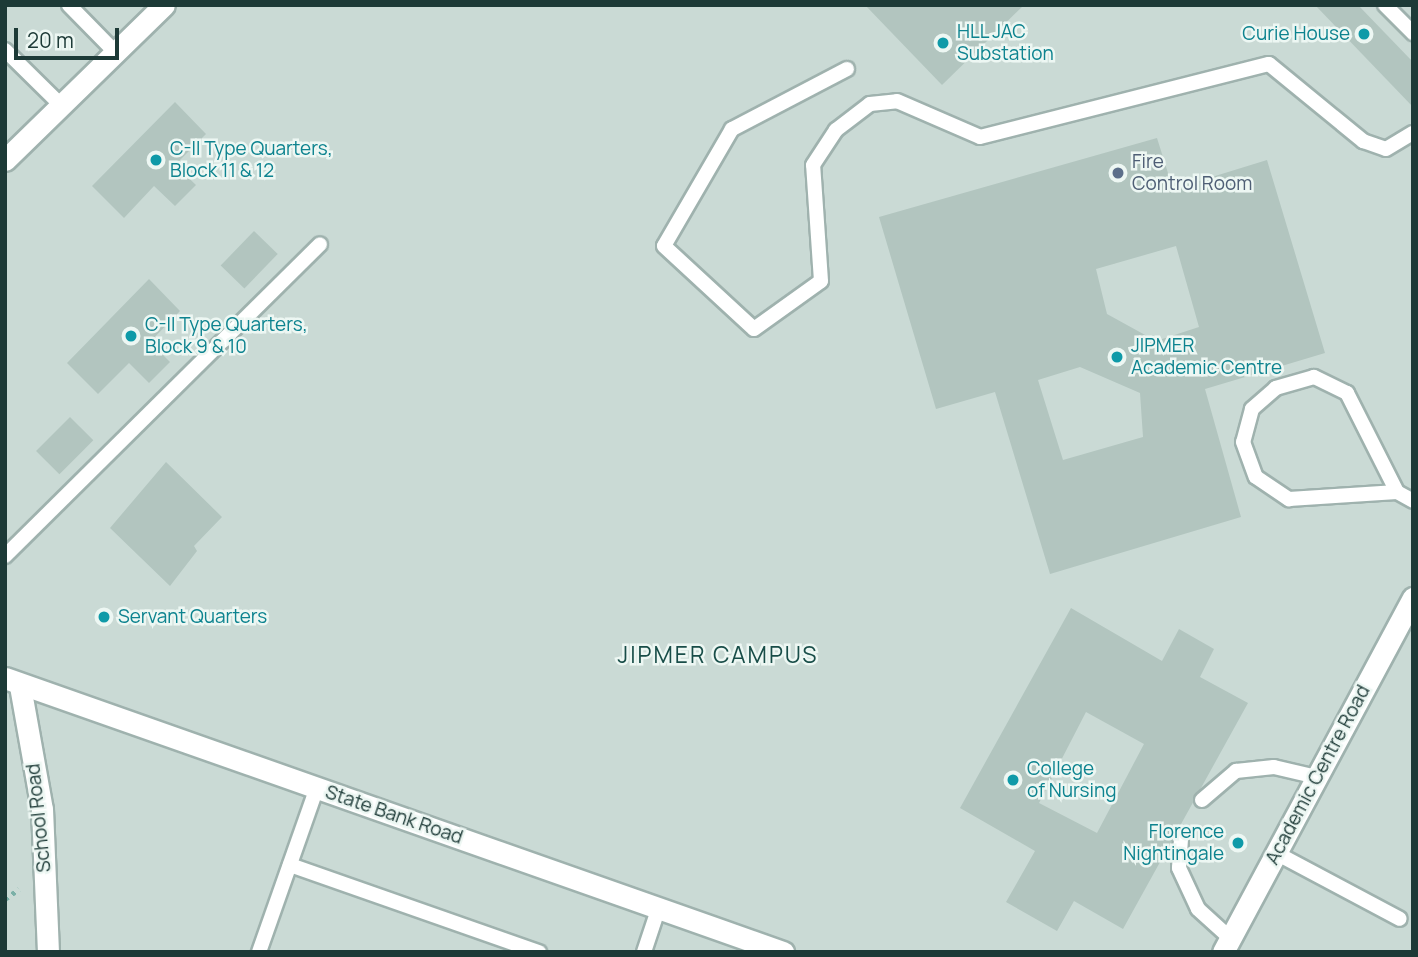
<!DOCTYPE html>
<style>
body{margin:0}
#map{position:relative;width:1418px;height:957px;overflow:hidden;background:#dceae6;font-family:Manrope,sans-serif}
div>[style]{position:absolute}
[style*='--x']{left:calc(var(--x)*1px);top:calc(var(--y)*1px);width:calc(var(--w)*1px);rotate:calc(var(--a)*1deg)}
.built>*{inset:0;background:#cadad5;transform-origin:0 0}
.building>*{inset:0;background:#b2c5bf;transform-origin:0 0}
.path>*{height:4.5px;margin-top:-2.25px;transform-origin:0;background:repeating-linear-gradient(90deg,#7ab0a7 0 3.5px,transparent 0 8.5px)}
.roads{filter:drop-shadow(2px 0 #9fb2ae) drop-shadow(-2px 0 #9fb2ae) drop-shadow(0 2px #9fb2ae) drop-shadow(0 -2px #9fb2ae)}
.service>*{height:14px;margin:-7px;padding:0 7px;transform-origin:7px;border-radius:7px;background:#fff}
.minor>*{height:21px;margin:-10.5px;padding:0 10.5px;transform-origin:10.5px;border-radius:10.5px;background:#fff}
.dots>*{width:19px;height:19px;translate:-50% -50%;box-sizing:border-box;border:4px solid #edf7f3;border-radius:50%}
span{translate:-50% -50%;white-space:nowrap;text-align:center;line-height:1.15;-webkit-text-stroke:5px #edf7f3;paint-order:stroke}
.culture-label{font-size:19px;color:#0d838f}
.left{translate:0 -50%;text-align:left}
.right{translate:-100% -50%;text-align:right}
.service-label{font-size:19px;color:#4e5e75}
.street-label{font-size:19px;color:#1d3a37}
.quarter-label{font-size:23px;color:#184d48;letter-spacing:2px}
.frame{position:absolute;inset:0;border:7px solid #1d3a37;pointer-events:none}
.scale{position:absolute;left:14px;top:28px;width:105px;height:32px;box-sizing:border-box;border:4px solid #1d3a37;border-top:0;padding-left:9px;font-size:21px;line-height:24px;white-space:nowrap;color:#1d3a37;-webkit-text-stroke:5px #edf7f3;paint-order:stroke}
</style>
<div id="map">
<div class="built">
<div style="left:5px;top:5px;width:1408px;height:947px"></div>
</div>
<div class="building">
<div style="clip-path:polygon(865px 5px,1024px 5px,942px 85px)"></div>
<div style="clip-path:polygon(1315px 5px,1358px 5px,1413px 62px,1413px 107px)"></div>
<div style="clip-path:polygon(175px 102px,206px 134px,175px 165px,196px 185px,175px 206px,154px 186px,124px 218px,92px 186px)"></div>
<div style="clip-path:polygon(evenodd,1157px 138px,1173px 189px,1267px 160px,1325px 353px,1205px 389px,1241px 517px,1050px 574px,995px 392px,936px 409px,879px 217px,1157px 138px,1176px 246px,1199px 327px,1156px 341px,1107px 314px,1096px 269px,1176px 246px,1157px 138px,1080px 367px,1140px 393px,1143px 437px,1063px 460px,1038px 380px,1080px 367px)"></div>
<div style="left:254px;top:231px;width:33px;height:48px;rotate:44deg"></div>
<div style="clip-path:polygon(149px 279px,180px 311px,150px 342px,170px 362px,149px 383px,129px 363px,98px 394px,67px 363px)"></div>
<div style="left:70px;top:417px;width:33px;height:48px;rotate:45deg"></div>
<div style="clip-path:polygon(166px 462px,222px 517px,194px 546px,197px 551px,170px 586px,110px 528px)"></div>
<div style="clip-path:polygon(evenodd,1071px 608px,1162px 661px,1179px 629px,1214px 649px,1200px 677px,1248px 703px,1123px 929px,1074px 901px,1057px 931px,1006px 902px,1035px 851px,960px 808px,1071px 608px,1086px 712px,1144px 744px,1097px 833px,1039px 803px,1086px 712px)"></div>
</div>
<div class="path">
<div style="--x:5;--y:899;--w:17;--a:-36"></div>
</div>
<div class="roads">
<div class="service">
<div style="--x:69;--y:5;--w:66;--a:45.6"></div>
<div style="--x:1385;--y:5;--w:40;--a:45"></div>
<div style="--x:5;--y:50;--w:78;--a:44.5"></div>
<div style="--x:847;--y:69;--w:130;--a:152.4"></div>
<div style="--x:732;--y:129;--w:135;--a:120.2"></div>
<div style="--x:664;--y:246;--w:122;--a:42.7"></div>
<div style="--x:754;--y:329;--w:82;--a:-35.6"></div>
<div style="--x:821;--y:281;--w:116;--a:-93.9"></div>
<div style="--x:813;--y:165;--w:42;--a:-56.7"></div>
<div style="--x:836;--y:130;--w:43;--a:-37.4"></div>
<div style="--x:870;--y:104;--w:27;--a:-6"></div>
<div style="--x:897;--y:101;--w:90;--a:23.4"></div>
<div style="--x:980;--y:137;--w:298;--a:-14.2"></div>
<div style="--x:1269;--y:64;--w:122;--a:39.3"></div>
<div style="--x:1363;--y:141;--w:24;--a:19"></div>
<div style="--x:1386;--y:149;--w:31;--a:-31"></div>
<div style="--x:1397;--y:492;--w:111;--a:-116.8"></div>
<div style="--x:1347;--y:393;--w:37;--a:-154"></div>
<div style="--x:1314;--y:377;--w:40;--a:164"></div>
<div style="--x:1276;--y:388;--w:32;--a:139"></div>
<div style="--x:1252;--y:409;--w:34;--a:105"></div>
<div style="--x:1243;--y:442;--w:37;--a:70"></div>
<div style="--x:1256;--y:477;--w:40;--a:34"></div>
<div style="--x:1289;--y:499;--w:108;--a:-3.7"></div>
<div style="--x:1397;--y:492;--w:18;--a:29"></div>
<div style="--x:5;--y:556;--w:443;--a:-44.7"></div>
<div style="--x:1202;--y:800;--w:45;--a:-40.5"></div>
<div style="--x:1236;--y:771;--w:38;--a:-6"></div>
<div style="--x:1274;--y:767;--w:44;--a:13.1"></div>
<div style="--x:1181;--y:839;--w:29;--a:94"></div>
<div style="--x:1179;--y:868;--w:45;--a:65.1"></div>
<div style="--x:1198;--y:909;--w:43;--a:42.2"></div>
<div style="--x:1276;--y:853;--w:140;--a:28"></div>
<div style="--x:290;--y:865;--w:264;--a:19.3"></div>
<div style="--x:259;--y:952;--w:175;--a:-70.6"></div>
<div style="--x:644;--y:952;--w:47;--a:-71.6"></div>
</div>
<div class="minor">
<div style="--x:5;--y:160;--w:222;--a:-44.3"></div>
<div style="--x:5;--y:678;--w:825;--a:19.4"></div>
<div style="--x:20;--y:686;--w:125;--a:79.9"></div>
<div style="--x:42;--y:809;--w:143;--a:87.6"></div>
<div style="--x:1223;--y:952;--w:402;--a:-61.8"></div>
</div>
</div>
<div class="dots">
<div style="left:1364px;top:34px;background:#0f9aa8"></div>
<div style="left:943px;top:43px;background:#0f9aa8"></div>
<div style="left:156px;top:160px;background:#0f9aa8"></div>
<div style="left:1118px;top:173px;background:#5c6f8a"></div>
<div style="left:131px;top:336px;background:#0f9aa8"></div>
<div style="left:1117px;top:357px;background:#0f9aa8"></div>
<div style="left:104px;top:617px;background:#0f9aa8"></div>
<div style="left:1013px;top:780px;background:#0f9aa8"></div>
<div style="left:1238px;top:843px;background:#0f9aa8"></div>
</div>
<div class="culture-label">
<span class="left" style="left:957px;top:43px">HLL JAC<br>Substation</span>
<span class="right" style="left:1350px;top:34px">Curie House</span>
<span class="left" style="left:170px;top:160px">C-II Type Quarters,<br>Block 11 &amp; 12</span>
<span class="left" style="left:145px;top:336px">C-II Type Quarters,<br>Block 9 &amp; 10</span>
<span class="left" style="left:1131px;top:357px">JIPMER<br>Academic Centre</span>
<span class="left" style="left:118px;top:617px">Servant Quarters</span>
<span class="left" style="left:1027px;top:780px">College<br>of Nursing</span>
<span class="right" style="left:1224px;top:843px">Florence<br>Nightingale</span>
</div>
<div class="service-label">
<span class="left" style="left:1132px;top:173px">Fire<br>Control Room</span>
</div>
<div class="street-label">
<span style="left:1318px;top:775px;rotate:-62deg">Academic Centre Road</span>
<span style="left:394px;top:815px;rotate:19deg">State Bank Road</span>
<span style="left:39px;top:818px;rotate:-96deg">School Road</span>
</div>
<div class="quarter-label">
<span style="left:718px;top:654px">JIPMER CAMPUS</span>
</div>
<div class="frame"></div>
<div class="scale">20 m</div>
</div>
